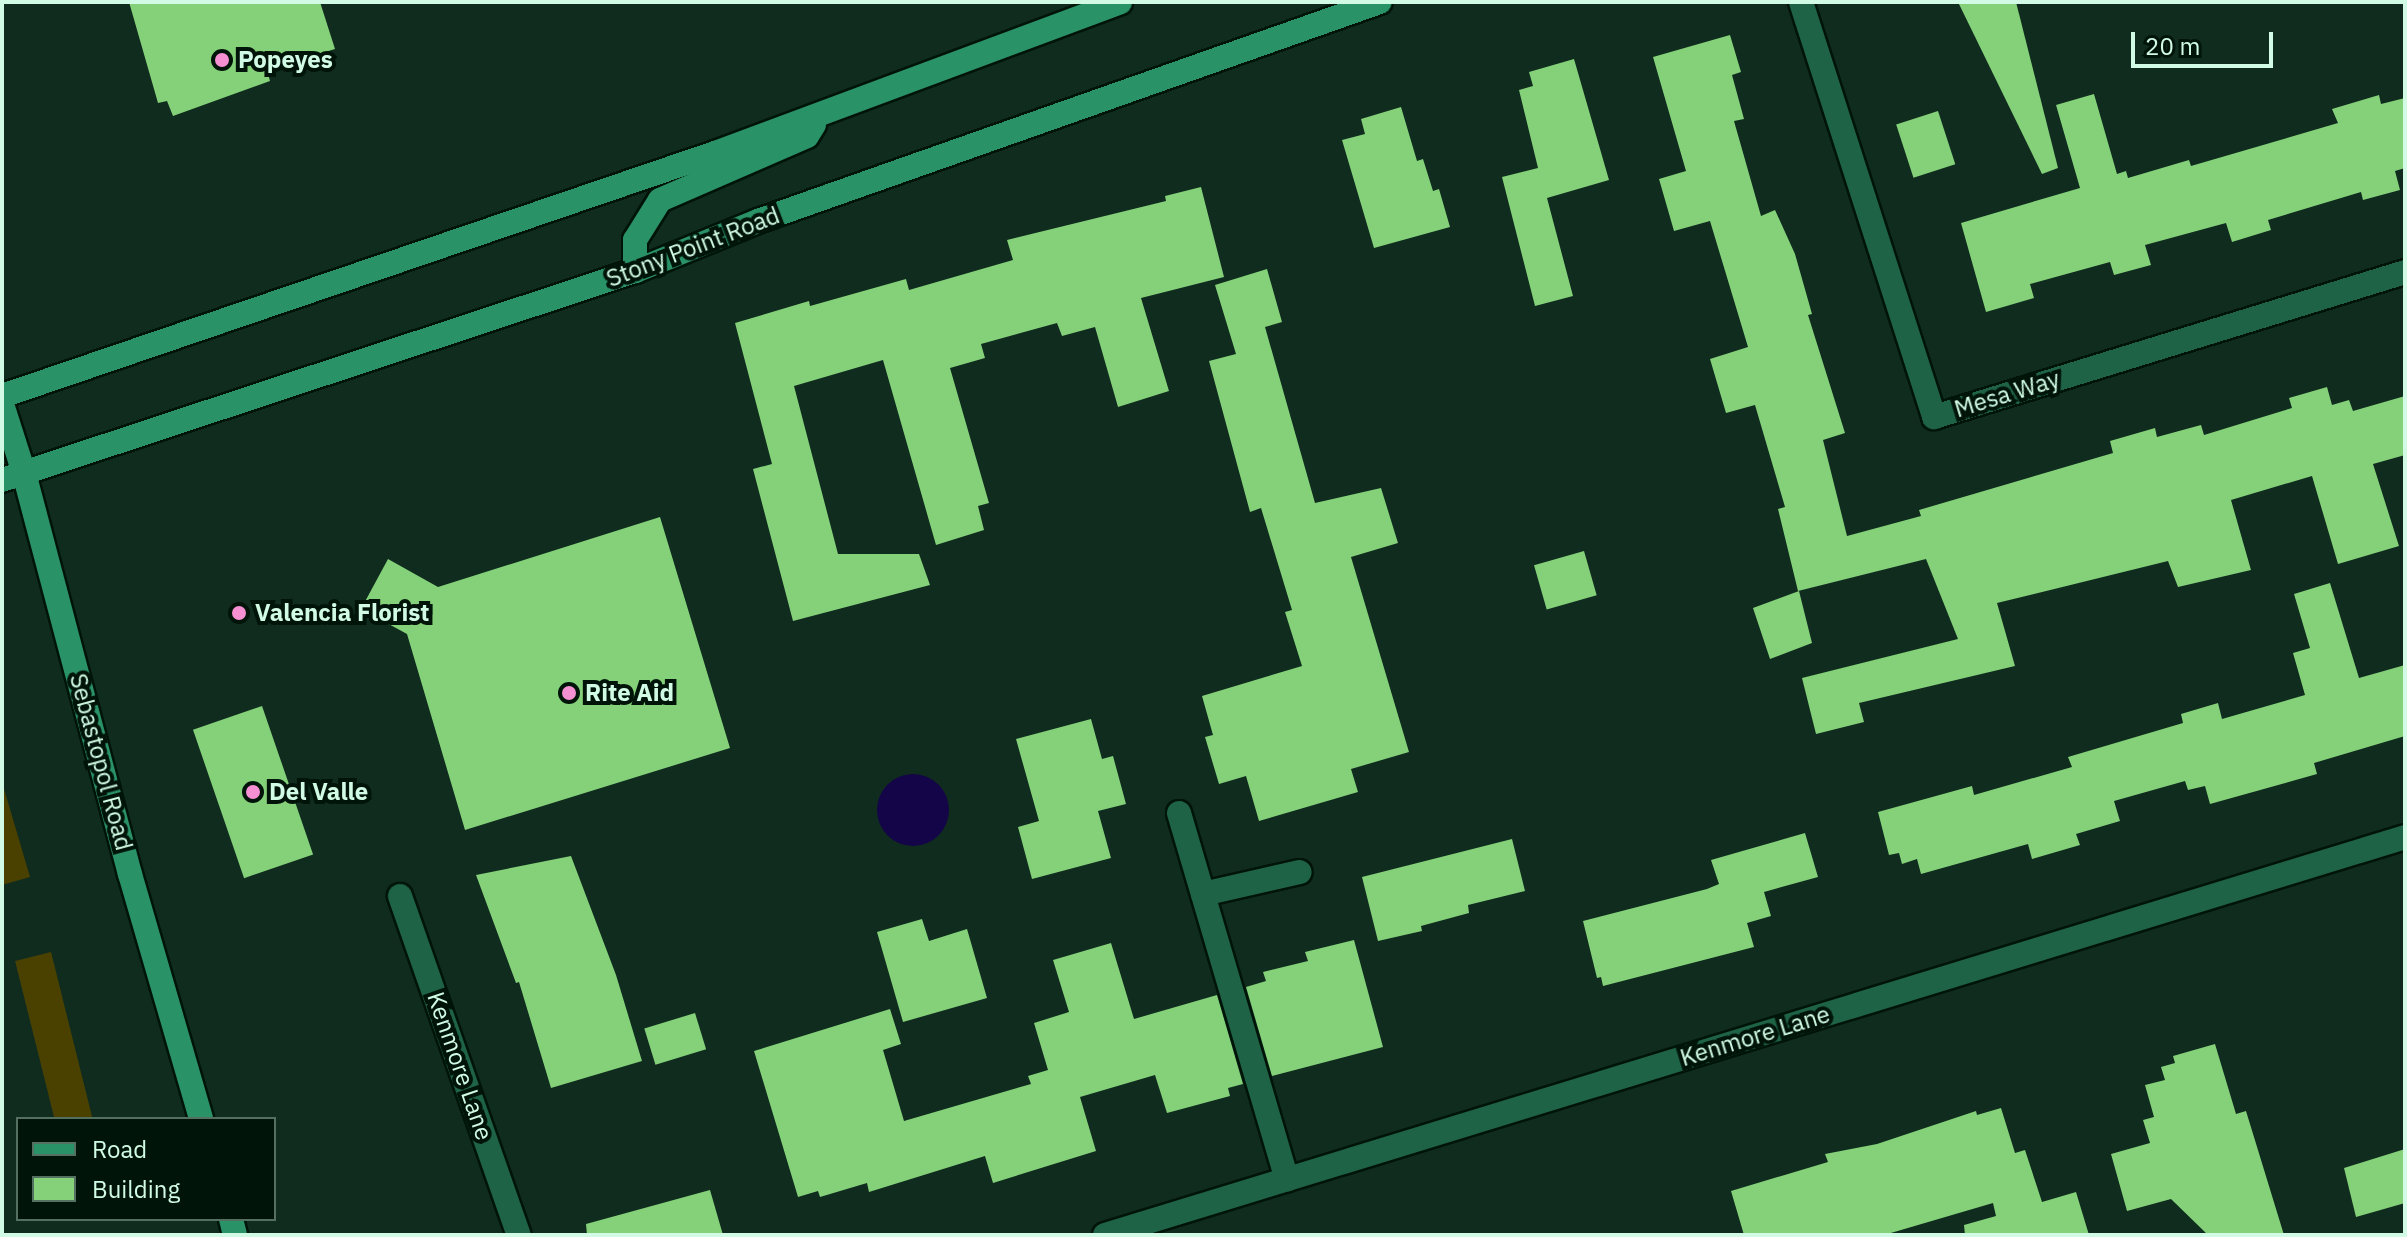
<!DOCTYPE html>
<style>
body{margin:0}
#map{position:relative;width:2407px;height:1237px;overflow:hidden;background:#102c1f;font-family:"IBM Plex Sans",sans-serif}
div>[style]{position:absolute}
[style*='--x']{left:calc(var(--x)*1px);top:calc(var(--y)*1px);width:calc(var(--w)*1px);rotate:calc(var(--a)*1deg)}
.green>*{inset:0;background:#4a4101;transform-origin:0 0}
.water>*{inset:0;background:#140448}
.round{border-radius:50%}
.building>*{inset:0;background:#84d179;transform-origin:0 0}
.roads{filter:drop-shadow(2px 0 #001409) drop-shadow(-2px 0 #001409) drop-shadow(0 2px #001409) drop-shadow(0 -2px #001409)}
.minor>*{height:24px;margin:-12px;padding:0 12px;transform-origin:12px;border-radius:12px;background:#1e6345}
.major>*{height:24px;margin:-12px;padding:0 12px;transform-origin:12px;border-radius:12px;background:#2a9267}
.dots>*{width:22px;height:22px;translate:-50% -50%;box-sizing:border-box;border:4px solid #001409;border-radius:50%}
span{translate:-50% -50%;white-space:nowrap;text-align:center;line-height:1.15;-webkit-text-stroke:8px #001409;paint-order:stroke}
.poi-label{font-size:24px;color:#d1fbe4;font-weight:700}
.left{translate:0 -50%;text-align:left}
.street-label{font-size:24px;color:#d1fbe4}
.frame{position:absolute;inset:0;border:4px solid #d1fbe4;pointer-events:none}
.legend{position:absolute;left:16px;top:1117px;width:260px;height:104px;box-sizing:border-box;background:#001409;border:2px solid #547061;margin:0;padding:10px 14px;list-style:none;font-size:24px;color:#d1fbe4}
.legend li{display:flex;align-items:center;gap:16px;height:40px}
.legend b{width:40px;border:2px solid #547061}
.scale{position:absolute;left:2131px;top:32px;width:142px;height:36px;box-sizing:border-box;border:4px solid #d1fbe4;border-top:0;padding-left:10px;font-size:24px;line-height:28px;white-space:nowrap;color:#d1fbe4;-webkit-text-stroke:6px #001409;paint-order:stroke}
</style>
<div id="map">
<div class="green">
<div style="clip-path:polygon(2px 782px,30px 877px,2px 885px)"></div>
<div style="left:51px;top:952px;width:172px;height:37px;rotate:76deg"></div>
</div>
<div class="water">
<div class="round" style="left:877px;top:774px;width:72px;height:72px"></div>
</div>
<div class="building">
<div style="clip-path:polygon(129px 2px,320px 2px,335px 49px,267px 70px,270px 81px,173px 116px,167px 101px,158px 103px)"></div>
<div style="clip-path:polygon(1958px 2px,2016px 2px,2058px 168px,2042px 174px)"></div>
<div style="clip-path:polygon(1730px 35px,1741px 72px,1732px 75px,1744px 119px,1734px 121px,1761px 216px,1775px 210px,1795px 254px,1812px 314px,1808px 315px,1845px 433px,1823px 440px,1847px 536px,1921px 516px,1919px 510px,2113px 453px,2110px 441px,2155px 428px,2157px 437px,2201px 425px,2204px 435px,2292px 408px,2289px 398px,2327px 387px,2332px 405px,2349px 400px,2353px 411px,2405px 396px,2405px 455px,2373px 464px,2399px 546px,2338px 564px,2312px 476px,2231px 500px,2251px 570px,2178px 587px,2168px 561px,1997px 603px,2015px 666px,1859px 703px,1864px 722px,1816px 734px,1802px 678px,1958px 639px,1926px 559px,1798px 591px,1778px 509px,1785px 507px,1755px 405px,1726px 413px,1710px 359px,1748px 347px,1710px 221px,1674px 231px,1659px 179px,1686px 171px,1653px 57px)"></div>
<div style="clip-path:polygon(1574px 59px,1609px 180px,1547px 198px,1573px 296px,1535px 306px,1502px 177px,1538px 168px,1519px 90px,1533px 86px,1529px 72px)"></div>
<div style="clip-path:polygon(2094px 94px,2117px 174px,2126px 171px,2128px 178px,2189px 160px,2191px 166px,2338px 123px,2332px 109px,2379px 95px,2381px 104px,2405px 98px,2405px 168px,2395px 171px,2400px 190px,2363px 200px,2361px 192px,2268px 220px,2271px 230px,2232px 242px,2226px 223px,2145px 245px,2151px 265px,2114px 275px,2110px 262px,2030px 284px,2034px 298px,1986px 312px,1961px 223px,2080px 188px,2056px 105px)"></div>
<div style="clip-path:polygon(1401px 107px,1417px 161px,1423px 159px,1433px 191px,1439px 189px,1450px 227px,1374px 248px,1342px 140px,1365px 134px,1361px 119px)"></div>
<div style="left:1938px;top:111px;width:56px;height:44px;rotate:72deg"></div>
<div style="clip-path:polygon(1201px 187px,1224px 277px,1141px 298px,1169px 391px,1118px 407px,1095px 327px,1062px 336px,1057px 323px,981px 344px,985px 358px,950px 368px,989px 503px,978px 506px,984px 530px,936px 545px,883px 360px,794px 386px,838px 554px,919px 554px,930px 585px,793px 621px,753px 469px,772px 464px,735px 323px,809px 301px,810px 306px,906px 279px,909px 290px,1013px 260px,1007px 240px,1166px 201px,1165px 196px)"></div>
<div style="clip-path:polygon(1267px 269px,1282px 322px,1265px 327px,1315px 503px,1381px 488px,1398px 543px,1351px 557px,1409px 752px,1351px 769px,1358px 792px,1259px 821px,1246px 776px,1219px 784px,1205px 737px,1213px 735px,1202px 696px,1302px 666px,1285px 612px,1292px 610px,1261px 508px,1250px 512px,1209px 361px,1236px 354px,1215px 285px)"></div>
<div style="clip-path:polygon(660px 517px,730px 748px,465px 830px,407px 634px,361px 609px,388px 559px,438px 587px)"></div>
<div style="left:1584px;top:551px;width:46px;height:52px;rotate:74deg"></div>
<div style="clip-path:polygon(2330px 583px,2359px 678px,2405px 665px,2405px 736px,2314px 763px,2317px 774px,2210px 804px,2205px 786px,2188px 790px,2185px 781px,2114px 801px,2120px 821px,2076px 834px,2080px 845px,2032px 859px,2028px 844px,1921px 874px,1917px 859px,1902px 864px,1899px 853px,1889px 855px,1878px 812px,1972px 786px,1974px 795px,2072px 767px,2068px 757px,2183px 723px,2181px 714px,2218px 703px,2222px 719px,2305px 695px,2293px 653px,2310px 648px,2294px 594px)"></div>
<div style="clip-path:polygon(1799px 591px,1812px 643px,1770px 659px,1753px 608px)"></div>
<div style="left:262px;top:706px;width:157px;height:73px;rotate:71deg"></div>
<div style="clip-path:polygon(1091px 719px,1102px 759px,1113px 756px,1126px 804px,1098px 811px,1111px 858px,1032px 879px,1018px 827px,1039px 821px,1016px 739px)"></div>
<div style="clip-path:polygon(1805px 833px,1818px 877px,1764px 892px,1771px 916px,1747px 923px,1754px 947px,1603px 986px,1601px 977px,1597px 978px,1583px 921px,1707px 889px,1719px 884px,1711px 860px)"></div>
<div style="clip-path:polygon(1512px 839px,1525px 891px,1468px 905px,1469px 913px,1421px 926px,1422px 931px,1378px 941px,1362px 877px)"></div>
<div style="clip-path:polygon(571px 856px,616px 975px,642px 1061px,551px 1088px,519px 982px,516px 983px,476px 875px)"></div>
<div style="clip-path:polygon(922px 919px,929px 941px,967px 929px,987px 998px,903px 1022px,877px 932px)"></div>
<div style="clip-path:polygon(1354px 940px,1383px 1047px,1272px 1076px,1246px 987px,1266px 981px,1263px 972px,1308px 961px,1305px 952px)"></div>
<div style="clip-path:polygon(1111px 943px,1134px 1019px,1217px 995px,1243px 1084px,1228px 1088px,1230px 1096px,1167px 1113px,1155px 1075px,1080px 1097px,1096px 1151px,993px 1183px,985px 1156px,869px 1192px,867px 1183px,820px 1197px,818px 1191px,798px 1197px,754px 1051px,890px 1009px,901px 1044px,883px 1050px,904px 1121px,1031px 1084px,1028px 1076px,1048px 1070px,1034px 1023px,1069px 1012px,1053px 960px)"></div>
<div style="left:695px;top:1013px;width:38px;height:53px;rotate:73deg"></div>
<div style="clip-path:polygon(2215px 1044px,2236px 1114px,2246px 1111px,2284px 1235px,2208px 1235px,2171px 1199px,2127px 1211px,2111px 1154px,2150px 1143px,2143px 1120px,2154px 1117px,2145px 1085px,2165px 1080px,2161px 1067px,2175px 1063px,2173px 1056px)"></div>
<div style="clip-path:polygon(2001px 1108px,2015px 1153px,2025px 1150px,2042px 1202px,2076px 1192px,2089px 1235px,1965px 1235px,1964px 1225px,1996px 1216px,1993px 1203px,1884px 1235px,1744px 1235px,1731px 1191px,1828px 1162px,1825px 1154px,1877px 1144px,1976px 1111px,1977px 1115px)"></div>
<div style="clip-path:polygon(2405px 1149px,2405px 1203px,2356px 1217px,2344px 1168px)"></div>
<div style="clip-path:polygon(710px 1190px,723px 1235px,587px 1235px,586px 1224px)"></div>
</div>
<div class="roads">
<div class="minor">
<div style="--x:1801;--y:2;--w:436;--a:72.2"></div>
<div style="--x:1934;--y:417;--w:493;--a:-17.1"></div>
<div style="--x:1179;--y:813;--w:382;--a:73.6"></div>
<div style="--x:1203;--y:894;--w:99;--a:-12.8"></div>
<div style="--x:400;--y:896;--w:359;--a:70.7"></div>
<div style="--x:1105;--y:1235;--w:1360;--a:-17.02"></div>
</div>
<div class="major">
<div style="--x:635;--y:271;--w:31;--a:-90"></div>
<div style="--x:635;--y:240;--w:47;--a:-58"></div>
<div style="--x:660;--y:200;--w:160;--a:-23.5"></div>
<div style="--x:807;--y:136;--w:13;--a:-58"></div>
<div style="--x:2;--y:396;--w:753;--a:-18.82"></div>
<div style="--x:715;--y:153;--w:432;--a:-20.4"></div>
<div style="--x:2;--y:404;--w:72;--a:72.3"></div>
<div style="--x:24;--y:473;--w:415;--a:75.2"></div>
<div style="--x:130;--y:874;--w:255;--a:73.8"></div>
<div style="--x:2;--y:480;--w:667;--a:-18.27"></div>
<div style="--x:635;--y:271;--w:133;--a:-22.1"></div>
<div style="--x:758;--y:221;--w:659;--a:-19.4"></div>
<div style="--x:231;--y:1219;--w:16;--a:76"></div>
</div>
</div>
<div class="dots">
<div style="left:222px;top:60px;background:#f591d2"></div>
<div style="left:239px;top:613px;background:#f591d2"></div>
<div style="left:569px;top:693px;background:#f591d2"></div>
<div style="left:253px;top:792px;background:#f591d2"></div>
</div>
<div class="poi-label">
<span class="left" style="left:238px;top:60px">Popeyes</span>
<span class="left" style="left:255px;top:613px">Valencia Florist</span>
<span class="left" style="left:585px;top:693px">Rite Aid</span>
<span class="left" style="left:269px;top:792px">Del Valle</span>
</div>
<div class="street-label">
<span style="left:693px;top:247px;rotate:-21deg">Stony Point Road</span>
<span style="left:2007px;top:394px;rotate:-17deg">Mesa Way</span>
<span style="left:101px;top:762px;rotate:75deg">Sebastopol Road</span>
<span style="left:1755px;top:1036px;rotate:-17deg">Kenmore Lane</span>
<span style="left:460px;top:1066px;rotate:71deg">Kenmore Lane</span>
</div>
<div class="frame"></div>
<ul class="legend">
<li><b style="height:10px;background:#2a9267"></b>Road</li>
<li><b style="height:22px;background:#84d179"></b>Building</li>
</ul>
<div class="scale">20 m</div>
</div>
